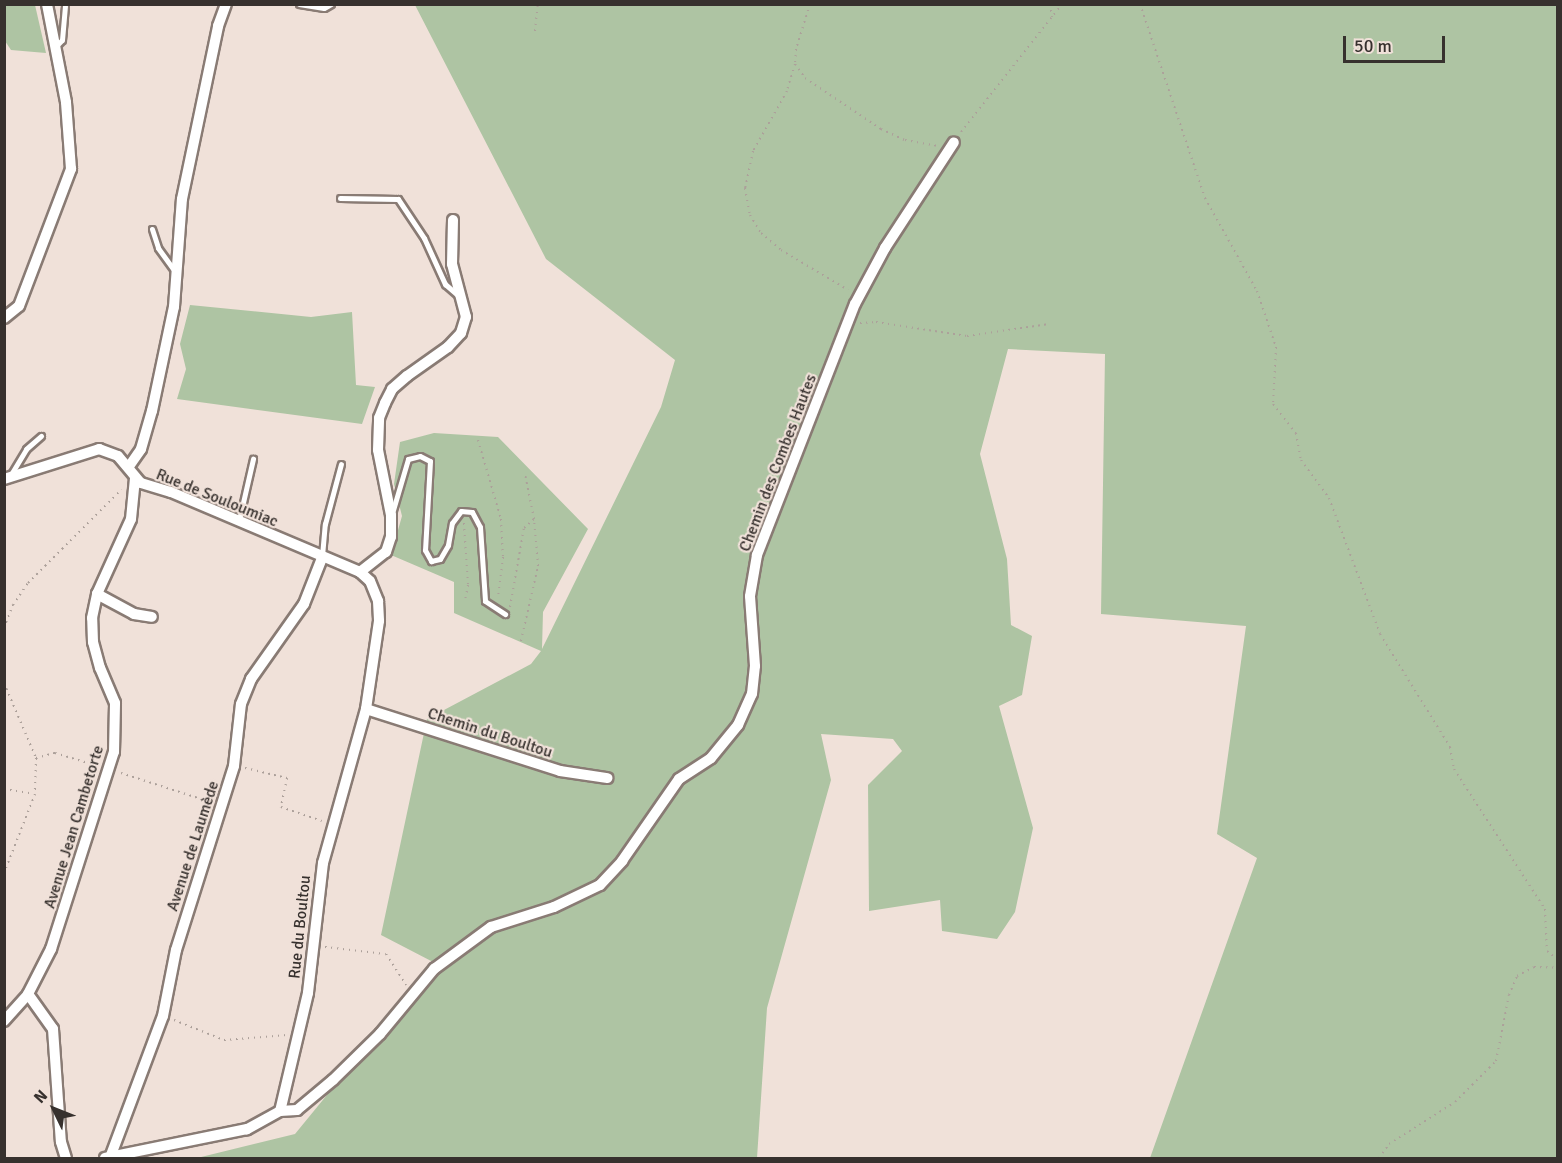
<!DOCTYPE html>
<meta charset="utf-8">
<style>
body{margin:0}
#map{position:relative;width:1562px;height:1163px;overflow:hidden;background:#f0e1d9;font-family:Signika,sans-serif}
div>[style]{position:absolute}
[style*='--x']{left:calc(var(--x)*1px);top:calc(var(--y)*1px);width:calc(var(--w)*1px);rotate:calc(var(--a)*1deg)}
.green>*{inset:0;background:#aec4a3}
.path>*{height:2px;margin-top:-1px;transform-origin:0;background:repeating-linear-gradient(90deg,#aca09a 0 1.5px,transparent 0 6px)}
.roads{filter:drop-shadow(2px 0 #897b74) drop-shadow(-2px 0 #897b74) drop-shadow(0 2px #897b74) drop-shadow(0 -2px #897b74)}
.lane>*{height:5px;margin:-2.5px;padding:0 2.5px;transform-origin:2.5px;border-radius:2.5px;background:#fff}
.street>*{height:10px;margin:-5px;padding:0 5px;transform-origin:5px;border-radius:5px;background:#fff}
span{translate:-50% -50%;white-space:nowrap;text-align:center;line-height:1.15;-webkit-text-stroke:4.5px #f0e1d9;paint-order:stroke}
.street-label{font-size:16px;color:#37312e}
.frame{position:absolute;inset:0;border:6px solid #37312e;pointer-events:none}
.north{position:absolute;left:24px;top:1079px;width:60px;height:60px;-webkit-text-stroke:4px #f0e1d9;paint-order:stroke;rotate:313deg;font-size:16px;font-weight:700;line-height:24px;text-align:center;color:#37312e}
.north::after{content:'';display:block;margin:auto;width:21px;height:27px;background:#37312e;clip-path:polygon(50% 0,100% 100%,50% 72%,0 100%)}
.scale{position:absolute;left:1343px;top:36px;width:102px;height:27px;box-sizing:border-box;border:3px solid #37312e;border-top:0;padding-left:8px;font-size:18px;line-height:21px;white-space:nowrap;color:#37312e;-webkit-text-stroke:4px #f0e1d9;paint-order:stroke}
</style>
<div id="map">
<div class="green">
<div style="clip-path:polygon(4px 5px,35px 5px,46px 53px,11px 50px,5px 41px)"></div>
<div style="clip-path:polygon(415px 5px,1557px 5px,1557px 1158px,1150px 1158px,1257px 858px,1217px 834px,1246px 626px,1101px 614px,1105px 354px,1008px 349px,980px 454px,1007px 559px,1011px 625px,1032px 636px,1022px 695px,999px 706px,1033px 828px,1015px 912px,997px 939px,942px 931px,940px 900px,869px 911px,868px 785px,902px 751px,893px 739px,821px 734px,831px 780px,767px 1008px,757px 1158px,197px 1158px,295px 1134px,435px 963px,381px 935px,427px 719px,531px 664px,541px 651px,454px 613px,454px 582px,391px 555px,402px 516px,394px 484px,400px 442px,434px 433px,498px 437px,588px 529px,543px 612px,542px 649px,661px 407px,675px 360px,546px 259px)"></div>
<div style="clip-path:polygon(190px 305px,311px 317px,352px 312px,356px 385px,375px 387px,362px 424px,177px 399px,186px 369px,180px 344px)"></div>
</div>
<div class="path">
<div style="--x:810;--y:4;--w:47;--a:107.3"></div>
<div style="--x:796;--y:49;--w:15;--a:94"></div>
<div style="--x:795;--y:64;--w:17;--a:54"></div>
<div style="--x:805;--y:78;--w:92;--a:33.9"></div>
<div style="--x:881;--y:129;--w:26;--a:25"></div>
<div style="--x:905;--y:140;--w:34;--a:10"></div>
<div style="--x:1050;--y:4;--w:13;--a:81"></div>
<div style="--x:1140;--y:4;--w:205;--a:71.5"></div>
<div style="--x:1205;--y:198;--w:107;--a:60.8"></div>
<div style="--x:1257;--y:291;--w:59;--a:71.3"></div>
<div style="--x:1276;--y:347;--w:57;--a:93"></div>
<div style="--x:1273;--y:404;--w:37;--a:52"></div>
<div style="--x:1296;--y:433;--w:27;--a:80"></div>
<div style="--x:1301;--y:460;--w:47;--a:53.6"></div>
<div style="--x:1329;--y:498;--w:145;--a:69.4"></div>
<div style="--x:1380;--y:634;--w:133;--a:58.2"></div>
<div style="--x:1450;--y:747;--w:22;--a:80"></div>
<div style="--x:1454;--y:769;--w:167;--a:57"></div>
<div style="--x:1545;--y:909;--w:42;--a:87.3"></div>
<div style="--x:1547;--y:951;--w:14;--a:39"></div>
<div style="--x:535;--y:31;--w:27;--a:-84"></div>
<div style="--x:795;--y:64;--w:28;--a:107"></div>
<div style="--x:787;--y:91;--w:69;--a:119.5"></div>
<div style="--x:753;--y:151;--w:38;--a:102"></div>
<div style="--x:745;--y:188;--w:27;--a:80"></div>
<div style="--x:750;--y:215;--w:21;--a:59"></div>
<div style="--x:761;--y:233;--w:26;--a:40"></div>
<div style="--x:781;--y:250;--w:78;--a:30.8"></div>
<div style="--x:961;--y:132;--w:163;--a:-51.7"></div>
<div style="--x:860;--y:323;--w:16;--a:-4"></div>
<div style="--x:876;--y:322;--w:92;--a:8.7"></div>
<div style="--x:967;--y:336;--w:83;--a:-8.3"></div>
<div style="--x:478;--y:440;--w:82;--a:73.8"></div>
<div style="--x:501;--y:519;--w:38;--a:87"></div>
<div style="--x:503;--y:557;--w:40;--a:97.1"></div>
<div style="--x:464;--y:523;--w:62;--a:86.3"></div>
<div style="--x:468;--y:585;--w:15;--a:101"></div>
<div style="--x:510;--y:607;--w:80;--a:-80"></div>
<div style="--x:524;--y:528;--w:13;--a:-42"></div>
<div style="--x:534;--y:519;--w:46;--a:-101.3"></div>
<div style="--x:4;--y:628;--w:25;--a:-69"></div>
<div style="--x:13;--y:605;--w:27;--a:-56"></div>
<div style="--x:28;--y:583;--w:132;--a:-45"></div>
<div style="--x:521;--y:641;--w:77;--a:-77.2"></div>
<div style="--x:538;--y:566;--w:47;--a:-94.9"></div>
<div style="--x:4;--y:683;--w:82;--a:66.9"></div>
<div style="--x:36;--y:758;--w:36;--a:92"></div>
<div style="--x:35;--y:794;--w:85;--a:111.4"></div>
<div style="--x:36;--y:758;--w:20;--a:-15"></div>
<div style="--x:55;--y:753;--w:45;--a:16.8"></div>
<div style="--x:245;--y:768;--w:43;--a:13.4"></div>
<div style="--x:287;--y:778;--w:30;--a:102"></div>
<div style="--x:281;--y:807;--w:43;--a:18.9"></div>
<div style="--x:121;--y:773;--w:94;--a:18"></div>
<div style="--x:4;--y:789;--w:30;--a:9"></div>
<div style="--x:325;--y:947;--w:61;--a:6.5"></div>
<div style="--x:386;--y:954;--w:37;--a:57"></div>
<div style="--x:174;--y:1020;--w:54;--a:21.8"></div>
<div style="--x:224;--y:1040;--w:63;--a:-4.5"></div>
<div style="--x:1379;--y:1158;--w:17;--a:-54"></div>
<div style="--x:1389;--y:1144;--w:78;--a:-32.5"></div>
<div style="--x:1455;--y:1102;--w:58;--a:-45"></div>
<div style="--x:1496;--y:1061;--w:67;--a:-78.9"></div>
<div style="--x:1509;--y:995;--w:21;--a:-67"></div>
<div style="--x:1517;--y:976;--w:19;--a:-28"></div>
<div style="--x:1534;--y:967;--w:24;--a:2"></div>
</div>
<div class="roads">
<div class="lane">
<div style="--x:299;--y:4;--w:25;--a:9"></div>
<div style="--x:324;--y:8;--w:8;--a:-30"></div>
<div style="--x:56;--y:46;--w:8;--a:-45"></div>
<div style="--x:62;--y:40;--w:34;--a:-85"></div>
<div style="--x:340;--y:198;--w:58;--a:1"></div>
<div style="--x:398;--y:199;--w:47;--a:56.3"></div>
<div style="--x:424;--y:238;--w:51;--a:65.5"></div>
<div style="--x:445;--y:284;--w:18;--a:41"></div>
<div style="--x:152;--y:229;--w:20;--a:72"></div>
<div style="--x:158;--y:248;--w:29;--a:54"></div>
<div style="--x:10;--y:476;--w:31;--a:-59"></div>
<div style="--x:26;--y:449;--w:20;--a:-41"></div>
<div style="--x:393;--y:510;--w:53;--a:-73.6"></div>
<div style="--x:408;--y:459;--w:12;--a:-14"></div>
<div style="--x:420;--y:456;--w:11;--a:27"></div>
<div style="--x:430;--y:461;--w:89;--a:93.2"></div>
<div style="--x:425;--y:550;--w:13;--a:61"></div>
<div style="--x:431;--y:561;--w:9;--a:-13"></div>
<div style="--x:440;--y:559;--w:16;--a:-60"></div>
<div style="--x:448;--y:545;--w:22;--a:-80"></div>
<div style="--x:452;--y:523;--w:15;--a:-53"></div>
<div style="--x:461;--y:511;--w:11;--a:5"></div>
<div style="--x:472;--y:512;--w:17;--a:62"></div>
<div style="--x:480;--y:527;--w:74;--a:86.1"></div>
<div style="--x:485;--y:601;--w:24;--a:33"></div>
<div style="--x:239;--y:520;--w:63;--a:-77.1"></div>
<div style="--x:322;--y:556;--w:32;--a:-85"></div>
<div style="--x:325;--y:524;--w:62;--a:-75.1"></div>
</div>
<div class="street">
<div style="--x:4;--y:318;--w:19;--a:-39"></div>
<div style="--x:19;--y:306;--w:147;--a:-69.2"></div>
<div style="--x:71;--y:169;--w:67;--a:-94.3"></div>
<div style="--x:66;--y:102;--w:100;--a:-101"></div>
<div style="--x:130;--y:465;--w:19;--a:-55"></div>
<div style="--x:141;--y:449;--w:40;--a:-74"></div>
<div style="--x:152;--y:411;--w:106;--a:-78.1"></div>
<div style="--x:174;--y:307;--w:108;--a:-85.8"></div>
<div style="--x:182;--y:199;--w:177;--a:-78.2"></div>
<div style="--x:218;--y:26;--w:23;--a:-70"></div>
<div style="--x:4;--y:479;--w:100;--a:-17.5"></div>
<div style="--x:99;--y:449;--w:20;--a:20"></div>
<div style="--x:118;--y:456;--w:35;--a:50"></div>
<div style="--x:141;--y:483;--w:31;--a:17"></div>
<div style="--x:171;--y:492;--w:205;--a:22.9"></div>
<div style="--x:360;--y:572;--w:13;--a:42"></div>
<div style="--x:370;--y:581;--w:22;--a:68"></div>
<div style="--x:378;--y:601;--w:20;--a:87"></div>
<div style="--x:379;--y:621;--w:89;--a:98.4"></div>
<div style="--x:366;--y:709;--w:160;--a:105.6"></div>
<div style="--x:323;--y:863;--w:131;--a:96.6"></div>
<div style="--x:308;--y:993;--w:121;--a:103.3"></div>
<div style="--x:280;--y:1111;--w:38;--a:151"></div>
<div style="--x:247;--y:1129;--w:145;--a:168.5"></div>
<div style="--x:360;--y:572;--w:33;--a:-38"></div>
<div style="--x:386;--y:552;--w:16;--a:-72"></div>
<div style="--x:391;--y:537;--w:22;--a:-90"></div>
<div style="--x:391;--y:515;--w:66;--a:-101.3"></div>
<div style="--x:378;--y:450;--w:32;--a:-88"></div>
<div style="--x:379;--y:418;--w:16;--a:-68"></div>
<div style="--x:385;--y:403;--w:16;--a:-63"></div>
<div style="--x:392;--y:389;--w:20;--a:-41"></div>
<div style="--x:407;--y:376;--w:50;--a:-35.3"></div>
<div style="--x:448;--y:347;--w:19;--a:-47"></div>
<div style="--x:461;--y:333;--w:17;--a:-73"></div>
<div style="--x:466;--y:317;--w:55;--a:-104.8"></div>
<div style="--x:452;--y:264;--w:44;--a:-88.7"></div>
<div style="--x:97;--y:594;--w:42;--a:28.4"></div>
<div style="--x:134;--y:614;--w:18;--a:9"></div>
<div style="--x:366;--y:709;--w:204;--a:17.7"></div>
<div style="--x:560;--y:771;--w:48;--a:8.5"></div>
<div style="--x:28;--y:994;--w:43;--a:54.5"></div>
<div style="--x:53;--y:1029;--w:113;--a:86"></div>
<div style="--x:61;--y:1142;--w:17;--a:73"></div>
<div style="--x:4;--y:1021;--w:36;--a:-48"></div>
<div style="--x:28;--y:994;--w:51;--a:-62.9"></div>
<div style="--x:51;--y:949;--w:207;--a:-72.3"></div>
<div style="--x:114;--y:752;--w:49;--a:-88.8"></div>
<div style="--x:115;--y:703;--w:38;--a:-113"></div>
<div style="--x:100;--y:668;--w:27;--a:-105"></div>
<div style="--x:93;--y:642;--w:24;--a:-92"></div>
<div style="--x:92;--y:618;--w:25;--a:-78"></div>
<div style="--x:97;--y:594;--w:82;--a:-65.6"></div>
<div style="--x:131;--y:519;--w:41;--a:-84.4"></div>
<div style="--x:280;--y:1111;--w:17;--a:-3"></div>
<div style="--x:297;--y:1110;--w:47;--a:-39.8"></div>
<div style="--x:333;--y:1080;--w:66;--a:-44.4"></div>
<div style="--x:380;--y:1034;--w:85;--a:-50.3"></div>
<div style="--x:434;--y:969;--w:71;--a:-36.4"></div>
<div style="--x:491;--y:927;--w:66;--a:-17.6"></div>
<div style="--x:554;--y:907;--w:51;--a:-25.6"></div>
<div style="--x:600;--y:885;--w:33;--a:-47"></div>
<div style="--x:622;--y:861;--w:100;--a:-55.2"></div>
<div style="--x:679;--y:779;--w:38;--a:-33"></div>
<div style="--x:711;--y:758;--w:43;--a:-50.7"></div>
<div style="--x:738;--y:725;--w:34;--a:-66"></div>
<div style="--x:752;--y:694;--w:28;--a:-84"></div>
<div style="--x:755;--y:666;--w:70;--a:-94.1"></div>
<div style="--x:750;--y:596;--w:42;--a:-80.3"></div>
<div style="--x:757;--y:555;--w:269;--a:-68.7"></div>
<div style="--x:855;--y:304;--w:64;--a:-61.8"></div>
<div style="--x:885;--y:248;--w:126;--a:-56.9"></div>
<div style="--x:111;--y:1155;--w:148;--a:-69.5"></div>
<div style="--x:163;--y:1016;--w:67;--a:-78.9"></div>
<div style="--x:176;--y:950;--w:193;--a:-72.5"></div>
<div style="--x:234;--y:766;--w:62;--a:-83.6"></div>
<div style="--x:241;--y:704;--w:27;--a:-68"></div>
<div style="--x:251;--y:679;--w:92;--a:-54.8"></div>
<div style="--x:304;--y:604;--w:49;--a:-68.6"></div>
</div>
</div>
<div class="street-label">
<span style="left:778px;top:463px;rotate:-69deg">Chemin des Combes Hautes</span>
<span style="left:217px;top:498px;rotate:22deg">Rue de Souloumiac</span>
<span style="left:490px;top:733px;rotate:18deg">Chemin du Boultou</span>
<span style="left:74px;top:827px;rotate:-73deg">Avenue Jean Cambetorte</span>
<span style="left:193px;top:846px;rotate:-72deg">Avenue de Laumède</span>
<span style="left:300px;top:927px;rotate:-84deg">Rue du Boultou</span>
</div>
<div class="frame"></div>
<div class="north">N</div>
<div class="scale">50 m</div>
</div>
